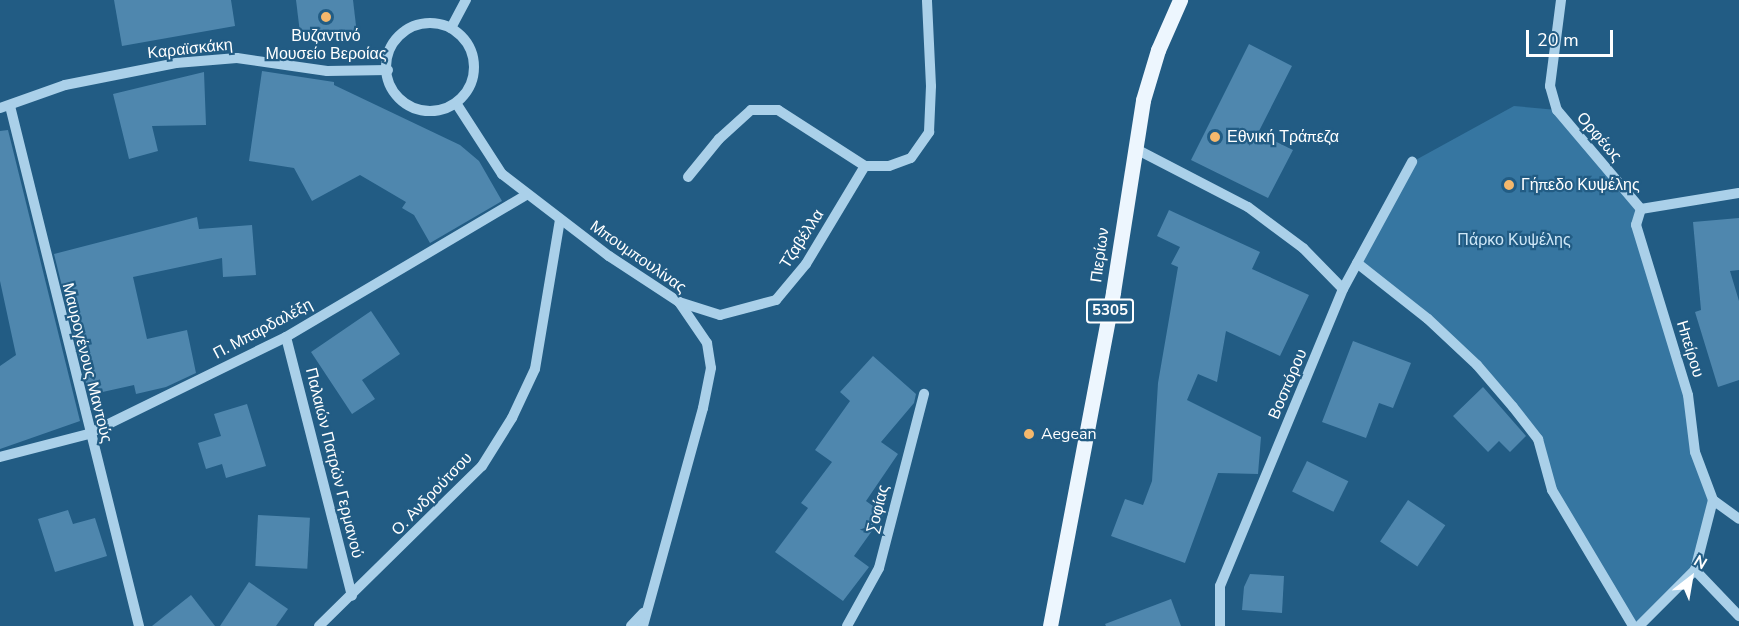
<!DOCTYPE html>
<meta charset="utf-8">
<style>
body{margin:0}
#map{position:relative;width:1739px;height:626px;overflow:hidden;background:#225c84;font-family:"Nunito Sans",sans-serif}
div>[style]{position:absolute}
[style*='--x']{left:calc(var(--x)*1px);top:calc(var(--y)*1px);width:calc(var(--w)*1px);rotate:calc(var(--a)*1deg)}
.green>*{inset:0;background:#3676a1}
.building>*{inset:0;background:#4f87ae;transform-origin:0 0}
.minor>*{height:10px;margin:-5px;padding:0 5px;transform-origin:5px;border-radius:5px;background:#aad0e9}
.minor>.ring{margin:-5px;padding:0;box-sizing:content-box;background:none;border:10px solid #aad0e9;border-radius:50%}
.major>*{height:15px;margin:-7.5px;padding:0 7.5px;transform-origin:7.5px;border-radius:7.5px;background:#edf6fe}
.dots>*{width:16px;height:16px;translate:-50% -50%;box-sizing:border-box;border:3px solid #225c84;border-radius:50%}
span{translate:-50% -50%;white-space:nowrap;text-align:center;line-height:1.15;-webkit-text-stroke:4.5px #225c84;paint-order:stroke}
.shield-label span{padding:2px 4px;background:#225c84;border:2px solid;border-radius:4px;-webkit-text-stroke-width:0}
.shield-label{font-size:15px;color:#fff;font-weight:700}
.poi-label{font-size:16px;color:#fff}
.left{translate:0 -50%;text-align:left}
.street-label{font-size:16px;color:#fff}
.park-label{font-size:16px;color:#cee7f7}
.north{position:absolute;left:1661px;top:548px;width:60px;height:60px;-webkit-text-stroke:4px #225c84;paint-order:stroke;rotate:31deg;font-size:16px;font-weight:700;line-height:24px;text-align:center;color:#fff}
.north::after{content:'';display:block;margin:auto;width:21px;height:27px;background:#fff;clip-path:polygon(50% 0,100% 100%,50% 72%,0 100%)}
.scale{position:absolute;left:1526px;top:30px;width:87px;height:27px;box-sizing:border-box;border:3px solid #fff;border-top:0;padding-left:8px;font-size:18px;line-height:21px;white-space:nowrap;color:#fff;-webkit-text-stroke:4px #225c84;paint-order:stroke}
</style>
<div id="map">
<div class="green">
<div style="clip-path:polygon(1514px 106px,1557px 110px,1641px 209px,1636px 225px,1688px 395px,1695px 452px,1713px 500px,1695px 570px,1633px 626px,1552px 490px,1538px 439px,1477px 365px,1357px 263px,1412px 162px)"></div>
</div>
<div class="building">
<div style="clip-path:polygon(114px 0,231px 0,235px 26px,122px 46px)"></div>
<div style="clip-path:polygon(296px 0,353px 0,357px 34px,301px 41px)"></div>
<div style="clip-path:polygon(1249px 44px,1292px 66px,1258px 133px,1293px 150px,1268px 198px,1191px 160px)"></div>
<div style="clip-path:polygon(262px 71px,334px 82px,334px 85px,460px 145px,479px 161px,502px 201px,430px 243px,414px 215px,402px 208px,406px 202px,360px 175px,312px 201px,294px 168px,249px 161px)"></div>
<div style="clip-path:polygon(204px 72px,206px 125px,152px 126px,158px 151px,129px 159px,113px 94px)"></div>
<div style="clip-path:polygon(8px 130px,80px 421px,0 449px,0 366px,16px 355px,0 281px,0 131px)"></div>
<div style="clip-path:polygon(1169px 210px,1260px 252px,1252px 269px,1309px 295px,1280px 356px,1226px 331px,1217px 382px,1198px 374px,1187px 400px,1261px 437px,1258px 474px,1218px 473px,1185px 563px,1111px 536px,1125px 499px,1143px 505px,1152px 481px,1158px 383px,1178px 267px,1171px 264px,1180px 247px,1157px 236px)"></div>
<div style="clip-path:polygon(197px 217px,199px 229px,252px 225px,256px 275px,223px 277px,222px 258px,133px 277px,147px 339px,187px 330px,196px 373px,166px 387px,136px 394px,134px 385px,89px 395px,54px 254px)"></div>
<div style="clip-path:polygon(1739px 218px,1739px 270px,1730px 271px,1739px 301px,1739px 380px,1718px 387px,1695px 312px,1701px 310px,1693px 222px)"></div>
<div style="clip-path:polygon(371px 311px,400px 354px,362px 380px,375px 399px,352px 414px,311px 352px)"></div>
<div style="clip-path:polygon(1353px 341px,1411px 363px,1393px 408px,1379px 403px,1366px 438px,1322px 422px)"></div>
<div style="clip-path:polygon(873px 356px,916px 394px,914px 403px,881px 442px,898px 454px,866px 501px,884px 514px,854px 556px,869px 567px,843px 601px,775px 552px,808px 508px,801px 503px,832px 462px,815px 450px,850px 401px,840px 392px)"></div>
<div style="clip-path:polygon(1483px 387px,1526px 436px,1510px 452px,1499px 441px,1488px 452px,1453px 416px)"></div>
<div style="clip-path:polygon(247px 404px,266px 466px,226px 478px,222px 464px,206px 469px,198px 443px,221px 436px,214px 414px)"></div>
<div style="left:1307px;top:461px;width:46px;height:34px;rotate:26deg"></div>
<div style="left:1408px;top:500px;width:45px;height:50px;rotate:34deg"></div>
<div style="clip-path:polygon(68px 510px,73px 524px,95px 518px,107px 556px,55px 572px,38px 519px)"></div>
<div style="left:258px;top:515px;width:52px;height:51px;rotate:3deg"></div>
<div style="clip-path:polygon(1250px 574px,1284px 576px,1282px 613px,1242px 610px,1244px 587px)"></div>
<div style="clip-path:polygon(249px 582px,288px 609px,276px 626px,220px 626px)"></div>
<div style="clip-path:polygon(191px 595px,215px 626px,152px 626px)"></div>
<div style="clip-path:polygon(1171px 599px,1181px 626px,1106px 626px,1105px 624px)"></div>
</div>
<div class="minor">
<div style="--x:1561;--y:0;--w:87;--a:97.3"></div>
<div style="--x:1550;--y:86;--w:25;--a:74"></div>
<div style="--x:1557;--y:110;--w:130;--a:49.7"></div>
<div class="ring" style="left:386px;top:23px;width:78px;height:78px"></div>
<div style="--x:451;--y:28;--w:32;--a:-62"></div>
<div style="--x:456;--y:103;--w:85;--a:57.1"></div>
<div style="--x:502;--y:174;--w:135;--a:37.5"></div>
<div style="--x:609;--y:256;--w:84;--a:33.3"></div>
<div style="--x:679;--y:302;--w:50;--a:55.7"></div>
<div style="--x:707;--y:343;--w:25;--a:81"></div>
<div style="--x:711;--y:368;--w:41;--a:101.3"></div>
<div style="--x:703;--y:408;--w:226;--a:105.4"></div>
<div style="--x:10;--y:106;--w:536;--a:76.07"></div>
<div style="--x:0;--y:108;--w:69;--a:-19.5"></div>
<div style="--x:65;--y:85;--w:113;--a:-11.2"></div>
<div style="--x:176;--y:63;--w:61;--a:-4.7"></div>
<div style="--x:237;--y:58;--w:91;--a:8.2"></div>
<div style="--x:327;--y:71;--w:61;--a:-0.9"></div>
<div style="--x:1134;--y:148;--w:128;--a:27.4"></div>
<div style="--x:1248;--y:207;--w:69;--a:36.7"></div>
<div style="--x:1303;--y:248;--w:57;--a:45.7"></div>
<div style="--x:688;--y:177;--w:49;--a:-50.8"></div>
<div style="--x:719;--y:139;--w:43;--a:-42.2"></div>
<div style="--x:751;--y:110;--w:27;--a:0"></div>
<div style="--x:778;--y:110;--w:103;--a:32.8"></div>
<div style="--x:865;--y:166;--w:24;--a:0"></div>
<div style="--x:889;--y:166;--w:23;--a:-20"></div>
<div style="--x:911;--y:158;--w:32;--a:-55"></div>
<div style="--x:929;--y:132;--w:46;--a:-87.5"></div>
<div style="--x:931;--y:86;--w:86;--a:-92.7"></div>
<div style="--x:1641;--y:209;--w:99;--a:-9.3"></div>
<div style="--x:1357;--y:263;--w:90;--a:38.3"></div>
<div style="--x:1428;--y:319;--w:67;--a:43.2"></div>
<div style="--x:1477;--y:365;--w:55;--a:49.4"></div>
<div style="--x:1513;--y:407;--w:41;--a:52"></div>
<div style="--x:1538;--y:439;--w:53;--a:74.6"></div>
<div style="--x:1552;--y:490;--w:158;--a:59.2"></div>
<div style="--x:679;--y:302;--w:43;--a:17.6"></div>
<div style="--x:720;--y:315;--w:58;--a:-15"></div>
<div style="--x:776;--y:300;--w:47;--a:-50.2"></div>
<div style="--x:806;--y:264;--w:114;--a:-59"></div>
<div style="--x:286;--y:337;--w:267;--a:75.7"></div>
<div style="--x:0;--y:457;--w:91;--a:-14.6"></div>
<div style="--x:88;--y:434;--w:220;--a:-26.1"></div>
<div style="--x:286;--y:337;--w:279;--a:-30.6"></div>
<div style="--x:1713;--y:500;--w:32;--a:36"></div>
<div style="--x:1695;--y:570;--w:64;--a:46.3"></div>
<div style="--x:319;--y:626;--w:228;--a:-44.5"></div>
<div style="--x:482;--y:466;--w:57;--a:-58"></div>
<div style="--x:512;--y:418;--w:54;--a:-64.9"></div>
<div style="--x:535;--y:369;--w:152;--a:-80.5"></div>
<div style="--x:631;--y:626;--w:18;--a:-47"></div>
<div style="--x:847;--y:626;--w:66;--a:-61.1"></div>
<div style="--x:879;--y:568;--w:180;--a:-75.5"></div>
<div style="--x:1220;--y:626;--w:40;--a:-90"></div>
<div style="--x:1220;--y:586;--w:321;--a:-67.5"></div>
<div style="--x:1343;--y:289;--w:145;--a:-61.5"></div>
<div style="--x:1639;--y:626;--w:79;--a:-45"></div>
<div style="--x:1695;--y:570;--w:72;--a:-75.6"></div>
<div style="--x:1713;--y:500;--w:51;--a:-110.6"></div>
<div style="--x:1695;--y:452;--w:57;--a:-97"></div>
<div style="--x:1688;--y:395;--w:178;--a:-107"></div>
<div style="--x:1636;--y:225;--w:17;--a:-73"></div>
</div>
<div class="major">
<div style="--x:1050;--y:626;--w:340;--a:-79.3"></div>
<div style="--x:1113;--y:292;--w:194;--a:-81.1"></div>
<div style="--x:1143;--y:100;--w:52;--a:-73.3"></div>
<div style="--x:1158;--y:50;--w:55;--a:-66.3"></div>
</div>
<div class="dots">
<div style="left:326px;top:17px;background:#f5b86c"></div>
<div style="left:1215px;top:137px;background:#f5b86c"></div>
<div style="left:1509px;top:185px;background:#f5b86c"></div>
<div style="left:1029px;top:434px;background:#f5b86c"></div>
</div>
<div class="shield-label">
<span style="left:1110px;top:311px">5305</span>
</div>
<div class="poi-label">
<span style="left:326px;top:45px">Βυζαντινό<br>Μουσείο Βεροίας</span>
<span class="left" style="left:1227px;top:137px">Εθνική Τράπεζα</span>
<span class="left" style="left:1521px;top:185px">Γήπεδο Κυψέλης</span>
<span class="left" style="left:1041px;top:434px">Aegean</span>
</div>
<div class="street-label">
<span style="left:190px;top:49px;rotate:-6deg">Καραϊσκάκη</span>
<span style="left:1599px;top:137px;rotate:49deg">Ορφέως</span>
<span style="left:802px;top:239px;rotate:-57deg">Τζαβέλλα</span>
<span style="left:1100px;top:255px;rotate:-82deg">Πιερίων</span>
<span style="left:638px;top:257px;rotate:35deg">Μπουμπουλίνας</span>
<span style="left:263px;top:329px;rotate:-28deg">Π. Μπαρδαλέξη</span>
<span style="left:1690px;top:349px;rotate:73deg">Ηπείρου</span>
<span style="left:87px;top:363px;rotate:76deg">Μαυρογένους Μαντούς</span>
<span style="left:1288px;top:384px;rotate:-67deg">Βοσπόρου</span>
<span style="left:334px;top:463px;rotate:76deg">Παλαιών Πατρών Γερμανού</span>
<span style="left:432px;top:494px;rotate:-46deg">Ο. Ανδρούτσου</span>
<span style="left:878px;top:509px;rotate:-76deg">Σοφίας</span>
</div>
<div class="park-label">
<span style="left:1514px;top:240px">Πάρκο Κυψέλης</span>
</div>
<div class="north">N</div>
<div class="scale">20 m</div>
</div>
